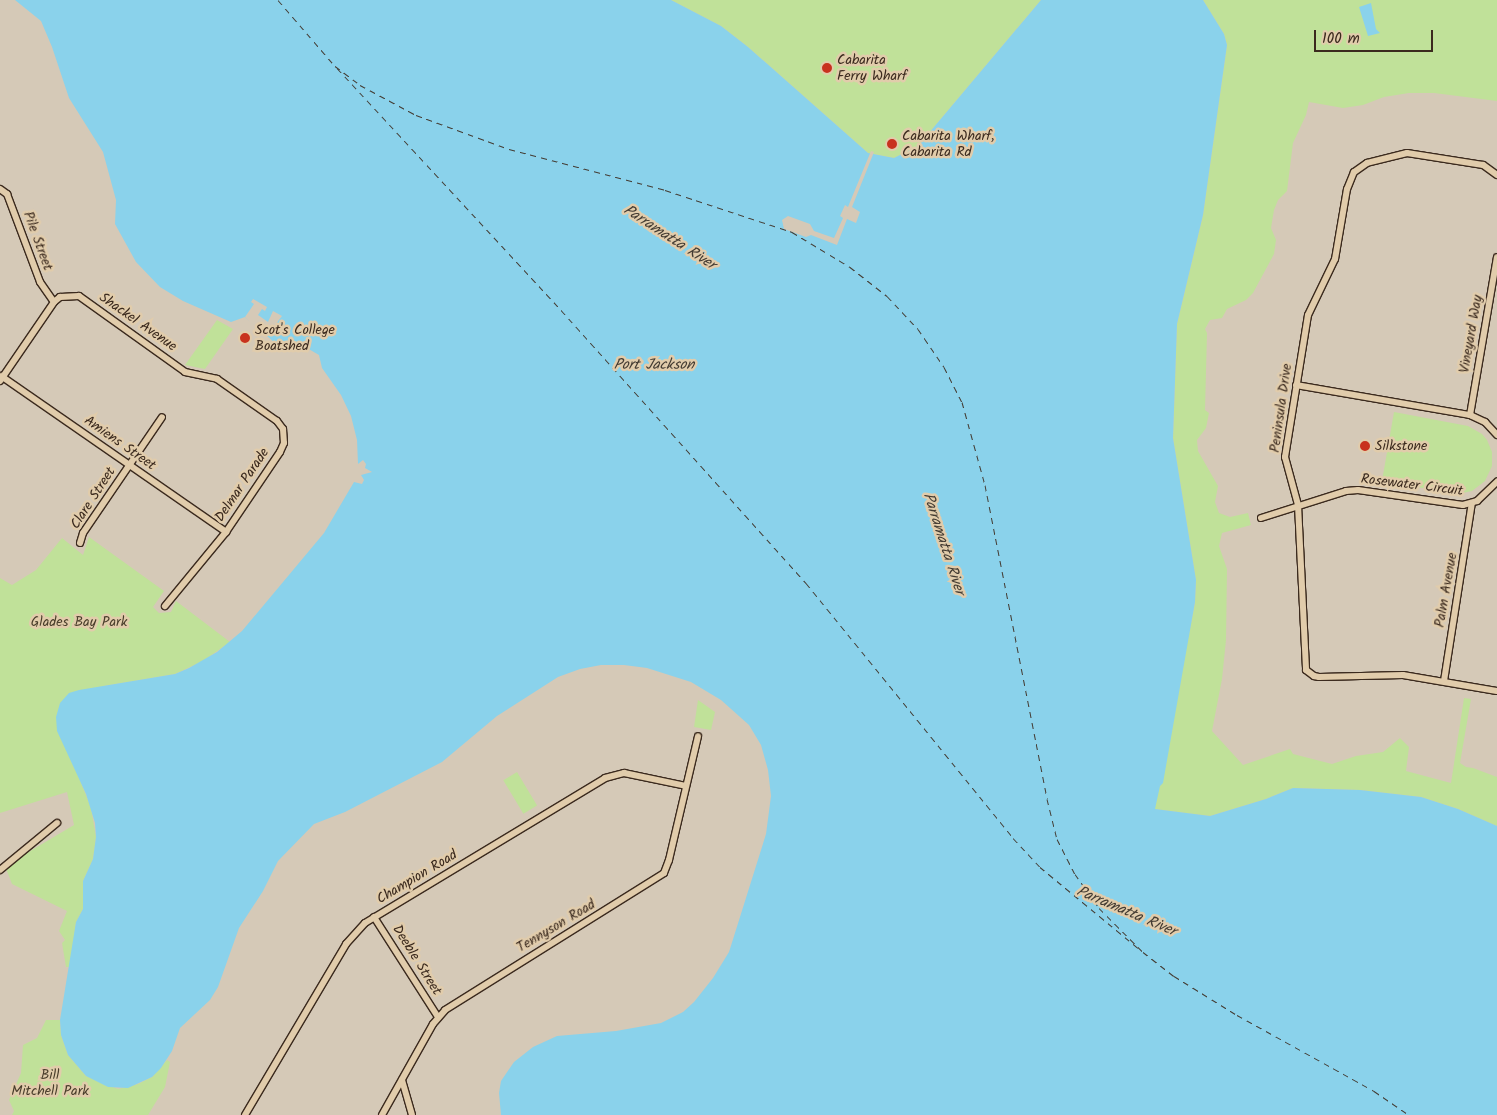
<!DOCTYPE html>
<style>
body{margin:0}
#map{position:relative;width:1497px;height:1115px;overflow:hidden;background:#d5c9b7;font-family:Kalam,sans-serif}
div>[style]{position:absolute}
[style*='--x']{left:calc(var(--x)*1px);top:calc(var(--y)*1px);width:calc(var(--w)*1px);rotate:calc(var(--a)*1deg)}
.green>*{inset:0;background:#c0e199;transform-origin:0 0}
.water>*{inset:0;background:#8ad2eb}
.pier>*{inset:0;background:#d5c9b7}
.ferry>*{height:1px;margin-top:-0.5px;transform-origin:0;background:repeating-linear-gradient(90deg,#433b32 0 6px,transparent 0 11px)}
.roads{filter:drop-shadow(1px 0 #3b2a1e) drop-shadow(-1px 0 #3b2a1e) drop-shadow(0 1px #3b2a1e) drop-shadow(0 -1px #3b2a1e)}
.minor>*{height:6px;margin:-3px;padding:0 3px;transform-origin:3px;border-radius:3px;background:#e1ccab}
.dots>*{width:14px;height:14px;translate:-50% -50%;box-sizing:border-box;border:2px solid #e1ccab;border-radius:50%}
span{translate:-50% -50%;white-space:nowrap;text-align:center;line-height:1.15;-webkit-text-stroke:5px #e1ccab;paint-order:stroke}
.poi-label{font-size:14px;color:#3b2a1e}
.left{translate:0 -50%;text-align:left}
.street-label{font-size:14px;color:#3b2a1e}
.park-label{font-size:14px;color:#483c2a}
.water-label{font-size:15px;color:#433b32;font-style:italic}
.scale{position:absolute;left:1314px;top:30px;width:119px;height:22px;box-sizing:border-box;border:2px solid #3b2a1e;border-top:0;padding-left:6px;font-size:15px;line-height:18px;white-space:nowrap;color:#3b2a1e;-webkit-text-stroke:4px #e1ccab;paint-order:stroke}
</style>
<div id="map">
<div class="green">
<div style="clip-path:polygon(671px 0,1041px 0,918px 146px,894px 158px,868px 153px,748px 47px,721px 26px)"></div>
<div style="clip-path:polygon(1203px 0,1497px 0,1497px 101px,1434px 93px,1409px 93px,1384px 97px,1363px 105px,1343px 108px,1309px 102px,1306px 115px,1293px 143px,1287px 191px,1278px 200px,1274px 210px,1271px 228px,1276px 240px,1274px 254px,1253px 293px,1246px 300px,1227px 309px,1222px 318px,1210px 320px,1205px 329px,1207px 333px,1205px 410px,1209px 413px,1206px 428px,1197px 440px,1198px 451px,1218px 486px,1215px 502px,1219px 513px,1230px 517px,1248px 513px,1251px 525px,1222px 533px,1219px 546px,1227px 569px,1226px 640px,1222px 679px,1212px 731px,1243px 765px,1290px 749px,1293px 754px,1332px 764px,1356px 756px,1383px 752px,1400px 738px,1409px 747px,1406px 771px,1451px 783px,1464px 698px,1471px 699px,1460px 763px,1466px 767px,1473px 768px,1497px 777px,1497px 826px,1458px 809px,1421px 797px,1360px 790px,1293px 788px,1266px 799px,1210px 816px,1154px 809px,1195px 603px,1196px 580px,1173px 438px,1177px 324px,1203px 215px,1227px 45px,1224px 34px)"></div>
<div style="clip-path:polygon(217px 320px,233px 329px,205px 369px,185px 365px)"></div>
<div style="clip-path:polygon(1394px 412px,1468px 426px,1482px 434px,1487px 440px,1492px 452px,1492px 466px,1485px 481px,1472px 491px,1458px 494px,1382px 481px)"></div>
<div style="clip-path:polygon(89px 537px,164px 591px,153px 607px,159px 613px,171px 612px,176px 601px,230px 642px,203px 661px,175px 674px,104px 686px,71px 757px,91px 808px,96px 837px,93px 859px,83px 881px,83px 909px,76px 922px,70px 967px,66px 967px,62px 943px,65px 940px,59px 931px,67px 911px,12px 884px,5px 866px,74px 825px,67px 792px,0 813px,0 578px,12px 585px,36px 570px,62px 538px,83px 555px)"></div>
<div style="clip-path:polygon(698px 700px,715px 712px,711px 730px,694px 727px)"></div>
<div style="left:517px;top:772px;width:39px;height:16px;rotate:59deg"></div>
<div style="clip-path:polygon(46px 1020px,60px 1020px,61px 1035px,68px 1055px,86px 1076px,118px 1089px,138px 1084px,152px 1077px,167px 1060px,170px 1062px,165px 1087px,148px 1115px,12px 1115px,14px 1111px,9px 1100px,21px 1073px,23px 1045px,37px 1038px)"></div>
</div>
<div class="water">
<div style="clip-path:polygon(15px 0,671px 0,721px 26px,748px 47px,868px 153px,894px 158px,918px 146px,1041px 0,1203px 0,1224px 34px,1227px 45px,1203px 215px,1177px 324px,1173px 438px,1196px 580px,1195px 602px,1163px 783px,1160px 786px,1155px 809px,1210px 816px,1266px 799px,1293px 788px,1360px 790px,1421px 797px,1458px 809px,1497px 826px,1497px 1115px,501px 1115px,499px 1093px,501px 1081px,514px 1062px,533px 1047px,557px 1036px,616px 1031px,661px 1023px,683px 1012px,694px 1002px,713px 978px,729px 952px,766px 834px,771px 796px,768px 770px,761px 745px,749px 725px,721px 700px,691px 682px,647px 668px,624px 665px,601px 665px,580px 669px,558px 677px,497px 716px,442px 762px,345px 812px,314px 824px,278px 861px,263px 891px,239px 928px,218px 987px,210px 1000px,180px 1028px,172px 1051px,161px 1068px,152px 1077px,128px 1088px,108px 1087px,86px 1076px,68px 1055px,61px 1035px,60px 1020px,76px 922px,83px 909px,83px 881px,93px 859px,96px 837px,95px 823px,86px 794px,57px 731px,56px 717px,60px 703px,69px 693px,79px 690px,175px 674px,189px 668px,217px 652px,242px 631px,324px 533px,354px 482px,362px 484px,364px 480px,361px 475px,372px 472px,365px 468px,366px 464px,363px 460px,358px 464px,357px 440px,351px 416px,341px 395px,322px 368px,319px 355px,300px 344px,287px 347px,274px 342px,245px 317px,231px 322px,183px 301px,160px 287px,136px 262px,115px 224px,116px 200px,103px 152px,69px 98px,52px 47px,41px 21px)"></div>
<div style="clip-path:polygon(1371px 3px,1376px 29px,1380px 33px,1368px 36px,1359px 7px)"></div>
</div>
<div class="pier">
<div style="clip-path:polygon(871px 151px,874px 152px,852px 207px,860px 212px,856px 223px,847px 219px,837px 245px,811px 235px,806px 237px,784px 229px,782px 220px,788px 216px,810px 224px,814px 231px,834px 238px,843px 218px,840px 216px,845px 205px,848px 207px,850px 202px)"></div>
<div style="clip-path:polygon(253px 299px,267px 307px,265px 311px,262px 309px,258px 315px,268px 322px,273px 311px,282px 316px,266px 337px,245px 317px,254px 304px,251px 302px)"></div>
</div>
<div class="ferry">
<div style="--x:278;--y:0;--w:87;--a:49.2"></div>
<div style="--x:335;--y:66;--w:31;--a:37"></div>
<div style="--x:360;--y:85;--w:64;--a:28.2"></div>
<div style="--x:416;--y:115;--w:99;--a:20.1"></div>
<div style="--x:509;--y:149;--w:161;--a:14.7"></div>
<div style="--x:665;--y:190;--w:134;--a:18.3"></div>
<div style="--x:792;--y:232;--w:68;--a:31.1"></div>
<div style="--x:850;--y:267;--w:47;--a:38.1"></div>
<div style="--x:887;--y:296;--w:45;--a:46.8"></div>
<div style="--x:918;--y:329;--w:46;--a:55.6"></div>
<div style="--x:944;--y:367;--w:39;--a:63"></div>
<div style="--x:962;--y:402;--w:86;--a:74.5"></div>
<div style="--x:985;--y:485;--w:320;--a:78.8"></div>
<div style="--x:1047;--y:799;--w:41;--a:76"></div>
<div style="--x:1057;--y:839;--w:39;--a:63"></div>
<div style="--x:1075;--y:874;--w:42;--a:54.8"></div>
<div style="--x:1099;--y:908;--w:62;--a:45"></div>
<div style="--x:1143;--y:952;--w:39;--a:38"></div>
<div style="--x:1174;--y:976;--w:74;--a:31.8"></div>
<div style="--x:1237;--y:1015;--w:157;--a:29"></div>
<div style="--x:1374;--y:1091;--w:42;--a:34.4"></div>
<div style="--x:337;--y:68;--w:330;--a:47.2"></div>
<div style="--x:561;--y:310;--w:367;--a:48.1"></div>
<div style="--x:806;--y:583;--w:328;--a:50.9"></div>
<div style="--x:1013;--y:838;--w:40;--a:47"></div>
<div style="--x:1040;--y:867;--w:127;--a:39.6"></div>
</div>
<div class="roads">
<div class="minor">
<div style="--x:1497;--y:175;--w:17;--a:-144"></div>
<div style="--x:1483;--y:165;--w:77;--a:-171"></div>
<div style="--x:1407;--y:153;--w:41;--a:166"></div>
<div style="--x:1367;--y:163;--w:16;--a:145"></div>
<div style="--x:1354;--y:172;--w:18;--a:112"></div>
<div style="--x:1347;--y:189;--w:71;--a:99.7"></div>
<div style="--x:1335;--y:259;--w:62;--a:115.7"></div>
<div style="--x:1308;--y:315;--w:144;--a:99.2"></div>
<div style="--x:1285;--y:457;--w:50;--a:74.8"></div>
<div style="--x:1298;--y:505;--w:165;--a:87.2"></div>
<div style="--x:1306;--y:670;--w:10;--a:37"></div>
<div style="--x:1314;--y:676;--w:5;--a:11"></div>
<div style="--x:1319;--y:677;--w:84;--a:-1.4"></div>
<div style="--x:1403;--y:675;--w:95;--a:9.7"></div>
<div style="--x:0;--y:189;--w:9;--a:36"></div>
<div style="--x:7;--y:194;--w:94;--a:69.4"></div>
<div style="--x:40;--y:282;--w:24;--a:55"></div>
<div style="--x:1;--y:376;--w:274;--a:34.7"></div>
<div style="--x:0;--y:381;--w:96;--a:-55.6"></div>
<div style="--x:54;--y:302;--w:8;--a:-40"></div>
<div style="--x:60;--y:297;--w:19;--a:-3"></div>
<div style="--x:79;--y:296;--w:130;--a:35.6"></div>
<div style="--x:185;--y:372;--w:33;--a:12"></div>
<div style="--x:217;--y:379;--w:73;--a:35"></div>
<div style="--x:277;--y:421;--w:10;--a:53"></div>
<div style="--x:283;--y:429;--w:14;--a:86"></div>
<div style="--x:284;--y:443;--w:10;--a:114"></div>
<div style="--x:280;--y:452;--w:97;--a:124"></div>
<div style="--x:226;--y:532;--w:96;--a:129.5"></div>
<div style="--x:1296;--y:385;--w:177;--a:9.8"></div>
<div style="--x:1470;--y:415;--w:17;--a:25"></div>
<div style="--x:1485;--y:422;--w:18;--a:47"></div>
<div style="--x:1470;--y:415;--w:160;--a:-80.3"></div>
<div style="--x:1261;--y:518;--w:89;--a:-17.6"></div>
<div style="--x:1346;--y:491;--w:12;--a:-5"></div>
<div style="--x:1358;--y:490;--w:106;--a:8.1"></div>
<div style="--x:1463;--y:505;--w:15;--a:-16"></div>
<div style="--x:1477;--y:501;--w:28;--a:-44"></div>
<div style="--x:80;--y:543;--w:10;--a:-73"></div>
<div style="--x:83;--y:533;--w:140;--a:-55.7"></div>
<div style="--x:1444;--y:681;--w:180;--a:-81.1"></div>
<div style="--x:0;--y:870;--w:74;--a:-39.5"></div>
<div style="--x:374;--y:917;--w:119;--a:57.4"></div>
<div style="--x:402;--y:1080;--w:36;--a:74"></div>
<div style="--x:245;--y:1115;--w:199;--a:-59.4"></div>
<div style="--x:346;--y:944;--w:28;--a:-48"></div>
<div style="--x:365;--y:923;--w:280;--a:-31.1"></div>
<div style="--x:605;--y:778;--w:20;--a:-15"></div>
<div style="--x:624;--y:773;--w:63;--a:11.8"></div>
<div style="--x:382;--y:1115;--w:104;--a:-60.7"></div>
<div style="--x:433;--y:1024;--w:18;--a:-49"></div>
<div style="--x:445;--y:1010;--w:258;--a:-32"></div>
<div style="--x:664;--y:873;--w:14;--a:-69"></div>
<div style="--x:669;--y:860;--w:127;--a:-76.8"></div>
</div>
</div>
<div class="dots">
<div style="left:827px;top:68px;background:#c8321e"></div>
<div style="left:892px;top:144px;background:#c8321e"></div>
<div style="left:245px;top:338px;background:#c8321e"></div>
<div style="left:1365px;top:446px;background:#c8321e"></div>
</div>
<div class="poi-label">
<span class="left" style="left:837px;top:68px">Cabarita<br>Ferry Wharf</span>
<span class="left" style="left:902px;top:144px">Cabarita Wharf,<br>Cabarita Rd</span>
<span class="left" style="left:255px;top:338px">Scot's College<br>Boatshed</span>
<span class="left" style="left:1375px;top:446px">Silkstone</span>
</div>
<div class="street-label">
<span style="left:38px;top:241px;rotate:70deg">Pile Street</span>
<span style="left:138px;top:322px;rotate:35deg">Shackel Avenue</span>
<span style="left:1471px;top:334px;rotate:-80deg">Vineyard Way</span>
<span style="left:1281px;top:408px;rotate:-82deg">Peninsula Drive</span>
<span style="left:120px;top:443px;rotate:35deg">Amiens Street</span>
<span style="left:242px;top:485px;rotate:-56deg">Delmar Parade</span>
<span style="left:1412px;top:485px;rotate:7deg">Rosewater Circuit</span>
<span style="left:93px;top:498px;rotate:-57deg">Clare Street</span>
<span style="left:1446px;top:590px;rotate:-80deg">Palm Avenue</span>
<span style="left:417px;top:877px;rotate:-31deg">Champion Road</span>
<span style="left:556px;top:926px;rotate:-31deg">Tennyson Road</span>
<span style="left:417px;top:960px;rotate:58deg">Deeble Street</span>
</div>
<div class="park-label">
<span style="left:79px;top:622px">Glades Bay Park</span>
<span style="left:50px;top:1083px">Bill<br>Mitchell Park</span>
</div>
<div class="water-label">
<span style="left:669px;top:238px;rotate:33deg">Parramatta River</span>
<span style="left:654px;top:366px">Port Jackson</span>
<span style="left:943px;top:544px;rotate:72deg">Parramatta River</span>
<span style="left:1126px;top:912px;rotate:23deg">Parramatta River</span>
</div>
<div class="scale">100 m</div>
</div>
